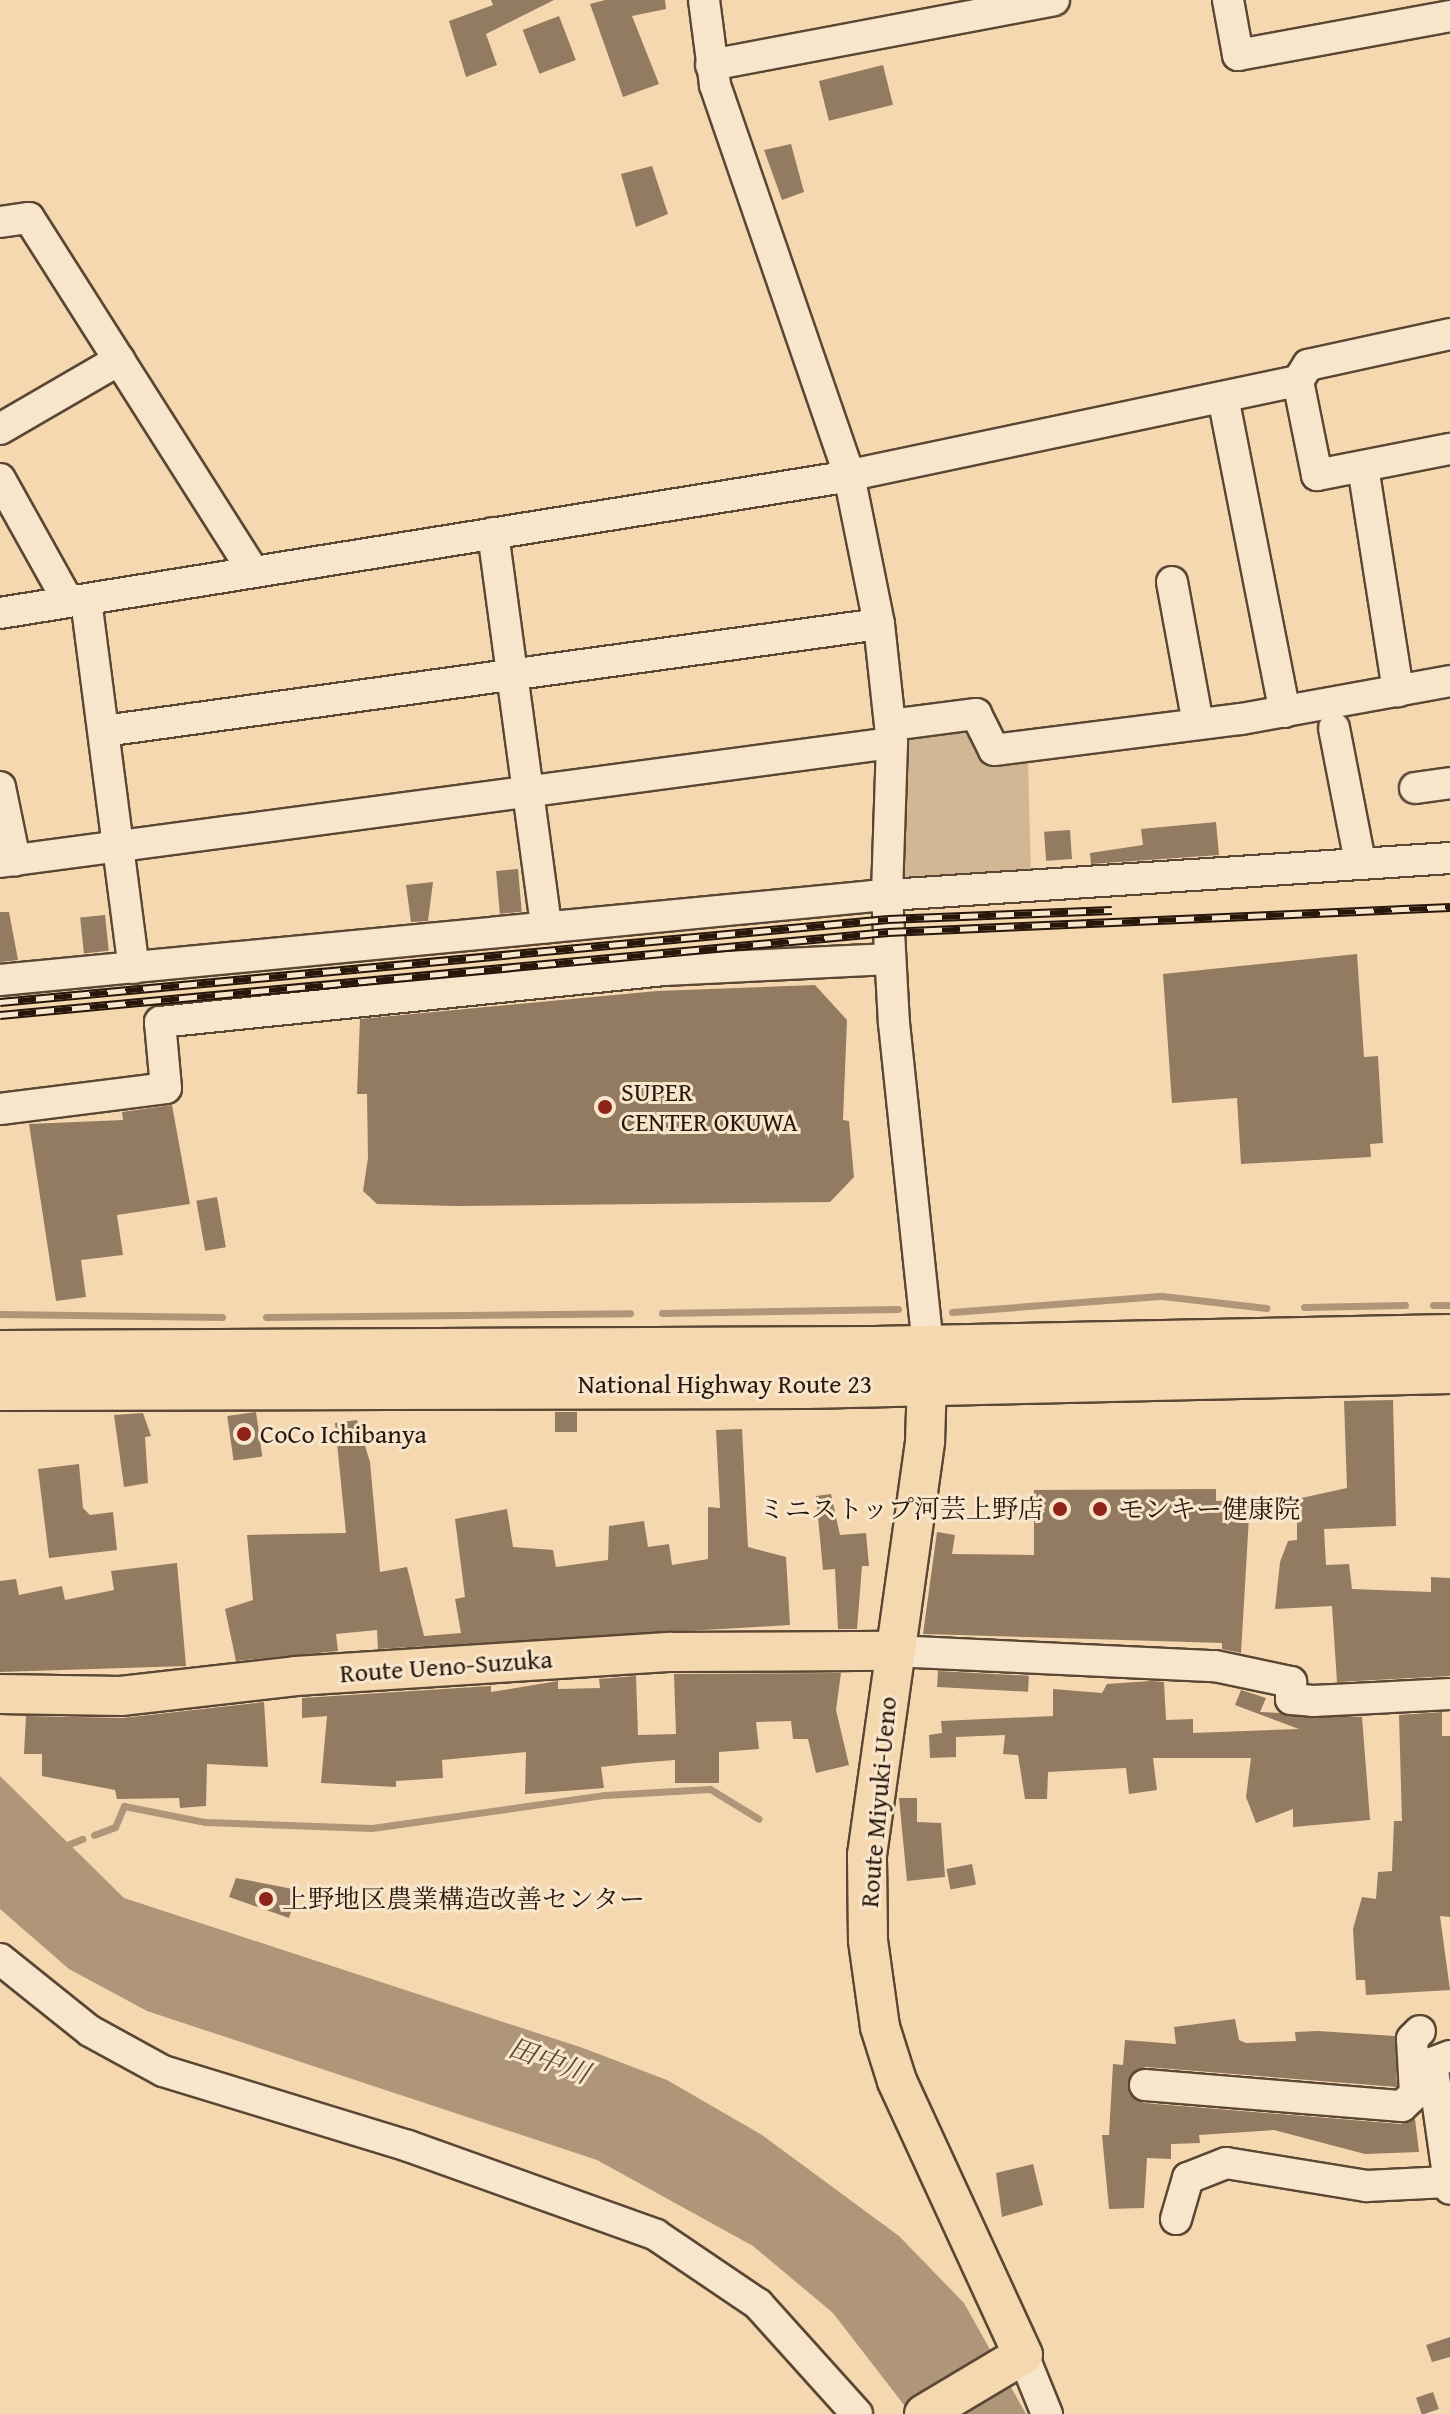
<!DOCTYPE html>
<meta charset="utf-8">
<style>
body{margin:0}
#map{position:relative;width:1450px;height:2414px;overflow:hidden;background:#f5d8b0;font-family:"Gentium Book Plus","Noto Serif JP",serif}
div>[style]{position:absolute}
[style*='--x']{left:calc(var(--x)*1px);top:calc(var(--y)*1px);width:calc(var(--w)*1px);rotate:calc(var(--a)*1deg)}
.green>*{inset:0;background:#d2b794}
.water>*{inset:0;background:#af9678}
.stream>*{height:7px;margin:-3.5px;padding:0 3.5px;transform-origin:3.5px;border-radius:3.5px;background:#af9678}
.building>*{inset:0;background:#927b61;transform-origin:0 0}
.roads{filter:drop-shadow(2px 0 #5a4734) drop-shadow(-2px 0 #5a4734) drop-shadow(0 2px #5a4734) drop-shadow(0 -2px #5a4734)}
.minor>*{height:30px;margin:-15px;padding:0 15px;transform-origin:15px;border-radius:15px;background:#f8e6cc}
.major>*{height:38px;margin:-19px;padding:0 19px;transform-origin:19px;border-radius:19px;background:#f5d8b0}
.highway>*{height:44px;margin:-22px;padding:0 22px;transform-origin:22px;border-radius:22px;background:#f5d8b0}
.rail>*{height:9px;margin-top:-4.5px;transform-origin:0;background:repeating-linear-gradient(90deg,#f8e6cc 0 18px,#27170b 0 36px);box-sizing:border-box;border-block:2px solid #27170b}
.dots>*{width:22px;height:22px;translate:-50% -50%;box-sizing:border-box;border:4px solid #f8e6cc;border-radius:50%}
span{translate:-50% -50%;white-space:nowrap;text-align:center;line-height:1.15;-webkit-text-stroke:6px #f8e6cc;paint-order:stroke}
.poi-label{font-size:26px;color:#27170b}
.left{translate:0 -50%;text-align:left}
.right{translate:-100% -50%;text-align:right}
.street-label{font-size:26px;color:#27170b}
.water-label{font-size:28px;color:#5d4a37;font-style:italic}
</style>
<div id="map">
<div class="green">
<div style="clip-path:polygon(968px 721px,1028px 759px,1031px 877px,908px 885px,902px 878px,906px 734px)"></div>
</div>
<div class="water">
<div style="clip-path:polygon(0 1776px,124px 1898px,583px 2048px,667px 2080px,762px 2135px,899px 2236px,964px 2303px,1026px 2414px,911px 2414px,833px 2313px,753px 2246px,597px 2160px,147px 2011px,69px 1969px,0 1909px)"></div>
</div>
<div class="stream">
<div style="--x:1433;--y:1305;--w:17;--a:0"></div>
<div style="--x:1304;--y:1307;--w:101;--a:-1.1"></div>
<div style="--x:952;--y:1312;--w:211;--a:-4.4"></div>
<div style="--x:1162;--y:1296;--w:105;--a:6.6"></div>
<div style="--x:662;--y:1313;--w:236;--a:-1"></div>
<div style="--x:0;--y:1314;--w:222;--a:0.8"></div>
<div style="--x:266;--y:1317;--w:364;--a:-0.6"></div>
<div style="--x:94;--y:1835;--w:22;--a:-21"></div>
<div style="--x:115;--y:1827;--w:23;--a:-67"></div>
<div style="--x:124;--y:1806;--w:83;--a:11.2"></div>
<div style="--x:205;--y:1822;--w:167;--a:2.1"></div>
<div style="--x:372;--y:1828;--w:235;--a:-8.1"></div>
<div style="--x:605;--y:1795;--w:105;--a:-3.3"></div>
<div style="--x:710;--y:1789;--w:57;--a:31.5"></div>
<div style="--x:62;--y:1847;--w:22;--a:-22"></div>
</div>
<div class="building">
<div style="clip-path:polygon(491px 0,554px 0,486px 34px,497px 65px,466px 77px,449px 21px,493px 5px)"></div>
<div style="clip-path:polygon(605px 0,665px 0,666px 9px,632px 16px,659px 84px,623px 97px,590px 4px)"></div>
<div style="left:559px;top:16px;width:47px;height:39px;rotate:69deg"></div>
<div style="left:883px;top:65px;width:41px;height:66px;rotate:76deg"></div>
<div style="clip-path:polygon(791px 144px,804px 192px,782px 200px,764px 150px)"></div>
<div style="clip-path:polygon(652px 166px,668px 214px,636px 227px,621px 174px)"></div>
<div style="clip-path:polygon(1216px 822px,1219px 855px,1091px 864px,1090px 853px,1143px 845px,1141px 829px)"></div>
<div style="left:1070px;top:830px;width:29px;height:26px;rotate:86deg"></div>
<div style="left:518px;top:869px;width:43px;height:22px;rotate:85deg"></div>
<div style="clip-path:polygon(433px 882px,428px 921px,411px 922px,406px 885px)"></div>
<div style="clip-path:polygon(0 912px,9px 912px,18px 960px,0 962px)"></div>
<div style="left:105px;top:915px;width:36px;height:25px;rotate:84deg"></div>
<div style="clip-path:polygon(1357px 954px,1364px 1057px,1378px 1056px,1383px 1143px,1370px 1144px,1371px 1157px,1241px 1164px,1237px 1098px,1172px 1103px,1163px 974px)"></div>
<div style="clip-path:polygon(815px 985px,847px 1020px,843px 1120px,849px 1121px,854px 1177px,830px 1202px,457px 1206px,377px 1204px,363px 1191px,368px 1158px,367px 1094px,357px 1094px,360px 1019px,657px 991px)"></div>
<div style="clip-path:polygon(172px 1105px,190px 1204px,117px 1215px,123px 1255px,81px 1260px,86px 1297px,56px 1301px,29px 1124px,123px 1120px,122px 1112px)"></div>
<div style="left:217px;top:1197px;width:51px;height:21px;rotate:80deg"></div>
<div style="clip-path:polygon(1393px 1400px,1396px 1526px,1324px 1529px,1326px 1565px,1349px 1564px,1352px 1589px,1431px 1592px,1431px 1577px,1450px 1578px,1450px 1676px,1337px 1682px,1332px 1606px,1275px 1609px,1280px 1562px,1288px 1541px,1297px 1540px,1297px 1499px,1347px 1488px,1344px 1401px)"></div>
<div style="left:256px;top:1412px;width:45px;height:29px;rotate:82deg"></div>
<div style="left:555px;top:1412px;width:22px;height:20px"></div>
<div style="clip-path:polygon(143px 1413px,151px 1436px,145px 1437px,148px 1483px,124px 1487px,114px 1415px)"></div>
<div style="clip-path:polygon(357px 1420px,370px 1462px,380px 1572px,407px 1567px,424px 1636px,461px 1633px,455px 1599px,465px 1597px,455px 1519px,507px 1509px,513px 1547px,553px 1550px,556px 1567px,608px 1560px,609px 1526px,644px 1521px,648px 1547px,669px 1544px,672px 1565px,708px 1559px,708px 1507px,720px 1508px,716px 1430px,742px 1429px,748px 1547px,786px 1557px,790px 1625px,378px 1649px,377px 1630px,336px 1634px,338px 1651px,236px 1661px,225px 1609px,253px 1600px,247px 1535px,346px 1533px,335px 1423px)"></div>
<div style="clip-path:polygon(79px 1464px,83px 1508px,90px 1515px,113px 1512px,117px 1550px,49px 1558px,38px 1469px)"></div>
<div style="clip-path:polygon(1216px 1489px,1216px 1501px,1250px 1500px,1241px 1653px,1222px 1649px,1222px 1643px,923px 1634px,937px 1532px,955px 1535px,952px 1554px,1034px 1555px,1034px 1490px)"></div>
<div style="clip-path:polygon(831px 1494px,840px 1535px,866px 1533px,869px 1566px,862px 1566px,857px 1629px,838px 1629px,835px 1569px,823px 1570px,816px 1496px)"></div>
<div style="clip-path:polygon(177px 1563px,186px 1666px,0 1672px,0 1581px,16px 1579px,19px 1595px,62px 1586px,65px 1600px,114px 1590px,111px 1571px)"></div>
<div style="left:938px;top:1671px;width:91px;height:16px;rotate:3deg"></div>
<div style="clip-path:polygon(841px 1673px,836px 1710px,849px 1765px,816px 1773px,808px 1739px,793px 1739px,791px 1721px,756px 1722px,759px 1749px,719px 1752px,719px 1783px,675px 1783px,675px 1760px,636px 1763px,601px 1767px,604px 1788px,525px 1794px,526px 1752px,442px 1760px,443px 1778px,396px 1781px,396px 1787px,321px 1783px,327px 1716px,302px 1718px,302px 1698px,491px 1686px,491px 1692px,558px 1681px,558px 1689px,600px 1688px,599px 1679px,636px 1676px,638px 1735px,676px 1734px,674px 1674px)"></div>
<div style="clip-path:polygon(1151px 1681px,1164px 1682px,1166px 1720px,1193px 1719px,1193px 1733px,1299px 1729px,1235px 1705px,1241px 1690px,1266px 1698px,1260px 1712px,1362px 1717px,1370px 1820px,1293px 1827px,1293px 1809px,1256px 1823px,1246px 1797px,1251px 1758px,1153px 1758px,1157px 1790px,1129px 1794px,1126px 1768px,1048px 1772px,1047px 1799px,1025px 1799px,1018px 1755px,1003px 1754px,1005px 1735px,956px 1737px,956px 1757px,930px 1758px,929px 1735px,942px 1733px,941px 1721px,1053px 1716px,1053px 1689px,1102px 1693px,1107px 1684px)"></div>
<div style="clip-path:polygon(264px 1702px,268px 1767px,207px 1764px,206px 1806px,180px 1808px,179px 1798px,117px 1799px,115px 1790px,42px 1776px,42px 1754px,24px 1754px,26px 1716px,123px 1718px)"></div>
<div style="clip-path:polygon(1442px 1712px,1442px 1736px,1450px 1736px,1450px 1917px,1440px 1916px,1450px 1990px,1366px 1995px,1365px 1980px,1356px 1980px,1353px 1929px,1362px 1897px,1376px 1899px,1378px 1872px,1392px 1871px,1394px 1821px,1402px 1821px,1399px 1715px)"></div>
<div style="clip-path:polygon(899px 1798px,917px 1798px,917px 1822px,941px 1823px,945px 1877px,907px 1881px)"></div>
<div style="left:972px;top:1864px;width:21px;height:26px;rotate:79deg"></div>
<div style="clip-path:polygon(236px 1878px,298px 1890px,289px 1918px,229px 1897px)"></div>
<div style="clip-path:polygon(1235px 2019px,1239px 2040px,1246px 2043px,1296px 2041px,1295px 2032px,1318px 2031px,1395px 2036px,1397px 2087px,1146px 2067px,1130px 2075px,1129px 2093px,1144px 2103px,1401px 2124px,1415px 2119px,1419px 2152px,1365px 2154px,1274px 2130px,1199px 2135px,1200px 2143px,1171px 2144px,1171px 2159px,1147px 2158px,1144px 2208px,1109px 2209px,1102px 2135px,1109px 2135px,1113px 2064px,1123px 2065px,1125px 2040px,1176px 2044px,1174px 2027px)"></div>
<div style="clip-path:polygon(1033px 2164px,1043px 2205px,1002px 2217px,996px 2173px)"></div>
<div style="clip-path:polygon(1450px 2337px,1450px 2357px,1432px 2362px,1426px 2345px)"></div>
<div style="left:1433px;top:2392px;width:18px;height:18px;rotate:71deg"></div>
</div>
<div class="roads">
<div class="minor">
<div style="--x:704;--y:0;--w:86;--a:82.6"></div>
<div style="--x:715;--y:85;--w:412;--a:71"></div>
<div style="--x:849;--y:475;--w:152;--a:78.6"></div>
<div style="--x:879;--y:624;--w:120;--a:83.8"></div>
<div style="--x:892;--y:743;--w:152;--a:91.9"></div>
<div style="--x:887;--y:895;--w:128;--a:86.9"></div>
<div style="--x:894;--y:1023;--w:325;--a:84"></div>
<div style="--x:1228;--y:0;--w:56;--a:79.7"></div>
<div style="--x:1238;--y:55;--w:216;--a:-10.4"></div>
<div style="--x:711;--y:65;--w:349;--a:-10.7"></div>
<div style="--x:0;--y:222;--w:29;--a:-8"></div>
<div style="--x:29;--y:218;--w:418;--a:57.6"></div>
<div style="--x:1298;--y:381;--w:19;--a:-58"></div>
<div style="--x:1308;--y:365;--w:145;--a:-12.3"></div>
<div style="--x:1223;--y:397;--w:321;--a:78.9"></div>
<div style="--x:0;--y:429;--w:138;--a:-30.1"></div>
<div style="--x:1363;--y:467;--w:227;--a:81.1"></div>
<div style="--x:0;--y:479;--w:140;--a:60.9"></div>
<div style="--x:493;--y:533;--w:398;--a:82.3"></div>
<div style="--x:1172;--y:582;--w:144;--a:79.6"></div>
<div style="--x:86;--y:600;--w:371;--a:82.6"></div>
<div style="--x:0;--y:613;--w:843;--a:-9.15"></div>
<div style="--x:832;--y:479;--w:476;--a:-11.9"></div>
<div style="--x:1298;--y:381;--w:96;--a:78.6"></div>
<div style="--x:1317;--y:475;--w:136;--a:-11.1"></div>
<div style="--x:891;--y:725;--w:86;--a:-7.4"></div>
<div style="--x:976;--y:714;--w:40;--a:63.4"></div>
<div style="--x:994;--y:750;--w:249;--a:-7.2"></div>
<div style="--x:1241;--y:719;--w:212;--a:-10.3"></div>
<div style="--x:1334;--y:728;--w:136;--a:79"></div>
<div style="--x:104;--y:731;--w:782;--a:-7.86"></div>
<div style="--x:0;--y:787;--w:75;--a:78.4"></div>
<div style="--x:1415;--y:788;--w:35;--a:-8"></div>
<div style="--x:0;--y:862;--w:900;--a:-7.6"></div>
<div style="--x:0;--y:980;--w:878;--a:-5.49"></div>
<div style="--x:874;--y:896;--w:577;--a:-3.77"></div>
<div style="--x:0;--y:1109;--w:167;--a:-7.2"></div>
<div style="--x:166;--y:1088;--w:66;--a:-95.2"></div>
<div style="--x:160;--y:1022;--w:507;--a:-5.89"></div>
<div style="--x:664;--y:970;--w:226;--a:-2.8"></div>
<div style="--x:893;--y:1651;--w:322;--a:2.7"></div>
<div style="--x:1215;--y:1666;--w:78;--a:11.9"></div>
<div style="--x:1291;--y:1682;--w:17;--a:90"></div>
<div style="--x:1291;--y:1699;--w:22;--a:5"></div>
<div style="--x:1313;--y:1701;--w:137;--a:-2.9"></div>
<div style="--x:0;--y:1959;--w:115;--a:38.7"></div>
<div style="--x:90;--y:2031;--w:83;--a:28.7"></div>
<div style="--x:163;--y:2071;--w:256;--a:17"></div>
<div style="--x:408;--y:2146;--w:263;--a:19.7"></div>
<div style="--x:656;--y:2235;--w:123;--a:34.1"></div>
<div style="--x:758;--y:2304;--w:148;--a:48"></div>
<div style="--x:1450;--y:2056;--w:19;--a:159"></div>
<div style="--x:1432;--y:2063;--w:127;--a:81.9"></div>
<div style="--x:1145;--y:2085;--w:258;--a:4.7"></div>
<div style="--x:1402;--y:2106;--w:18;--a:-43"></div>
<div style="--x:1415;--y:2094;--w:55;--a:-93.1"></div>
<div style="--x:1412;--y:2039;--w:11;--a:-45"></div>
<div style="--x:1176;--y:2219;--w:43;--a:-73.7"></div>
<div style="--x:1188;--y:2178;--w:41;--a:-21.5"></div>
<div style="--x:1226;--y:2163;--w:143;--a:9.3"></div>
<div style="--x:1367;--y:2186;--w:80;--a:-2.9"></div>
<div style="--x:1023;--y:2355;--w:64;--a:67.9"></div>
</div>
<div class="major">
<div style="--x:0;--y:1694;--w:121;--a:0.9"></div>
<div style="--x:121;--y:1696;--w:176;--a:-6.5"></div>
<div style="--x:296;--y:1676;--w:376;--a:-3.7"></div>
<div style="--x:671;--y:1652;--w:222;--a:-0.3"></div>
<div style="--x:924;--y:2414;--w:115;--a:-30.8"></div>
<div style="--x:1023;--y:2355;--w:302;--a:-114.7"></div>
<div style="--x:897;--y:2081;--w:57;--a:-107.5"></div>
<div style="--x:880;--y:2027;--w:88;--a:-97.9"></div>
<div style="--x:868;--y:1940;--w:85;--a:-90.7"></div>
<div style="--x:867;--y:1855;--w:418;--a:-82"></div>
<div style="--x:925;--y:1441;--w:89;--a:-88.1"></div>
</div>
<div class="highway">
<div style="--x:0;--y:1353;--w:874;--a:-0.26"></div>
<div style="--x:874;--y:1349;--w:576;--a:-1.19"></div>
<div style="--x:0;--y:1388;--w:806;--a:-0.14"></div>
<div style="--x:806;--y:1386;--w:644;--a:-1.33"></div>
</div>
</div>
<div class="rail">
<div style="--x:0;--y:1002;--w:892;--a:-5.34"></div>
<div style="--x:888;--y:919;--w:224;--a:-2.3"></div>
<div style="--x:0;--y:1015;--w:892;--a:-5.34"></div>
<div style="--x:888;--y:932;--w:563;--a:-2.55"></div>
</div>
<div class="dots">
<div style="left:605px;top:1107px;background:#8f2418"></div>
<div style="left:244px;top:1434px;background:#8f2418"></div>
<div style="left:1060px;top:1509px;background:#8f2418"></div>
<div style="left:1100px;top:1509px;background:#8f2418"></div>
<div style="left:266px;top:1899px;background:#8f2418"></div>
</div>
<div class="poi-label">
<span class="left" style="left:621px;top:1107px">SUPER<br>CENTER OKUWA</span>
<span class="left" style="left:260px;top:1434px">CoCo Ichibanya</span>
<span class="right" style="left:1044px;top:1509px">ミニストップ河芸上野店</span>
<span class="left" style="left:1118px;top:1509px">モンキー健康院</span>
<span class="left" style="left:282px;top:1899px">上野地区農業構造改善センター</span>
</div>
<div class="street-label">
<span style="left:725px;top:1384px">National Highway Route 23</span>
<span style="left:446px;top:1666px;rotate:-4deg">Route Ueno-Suzuka</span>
<span style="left:878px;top:1802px;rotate:-85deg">Route Miyuki-Ueno</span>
</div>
<div class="water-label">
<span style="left:549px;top:2060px;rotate:20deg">田中川</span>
</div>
</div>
